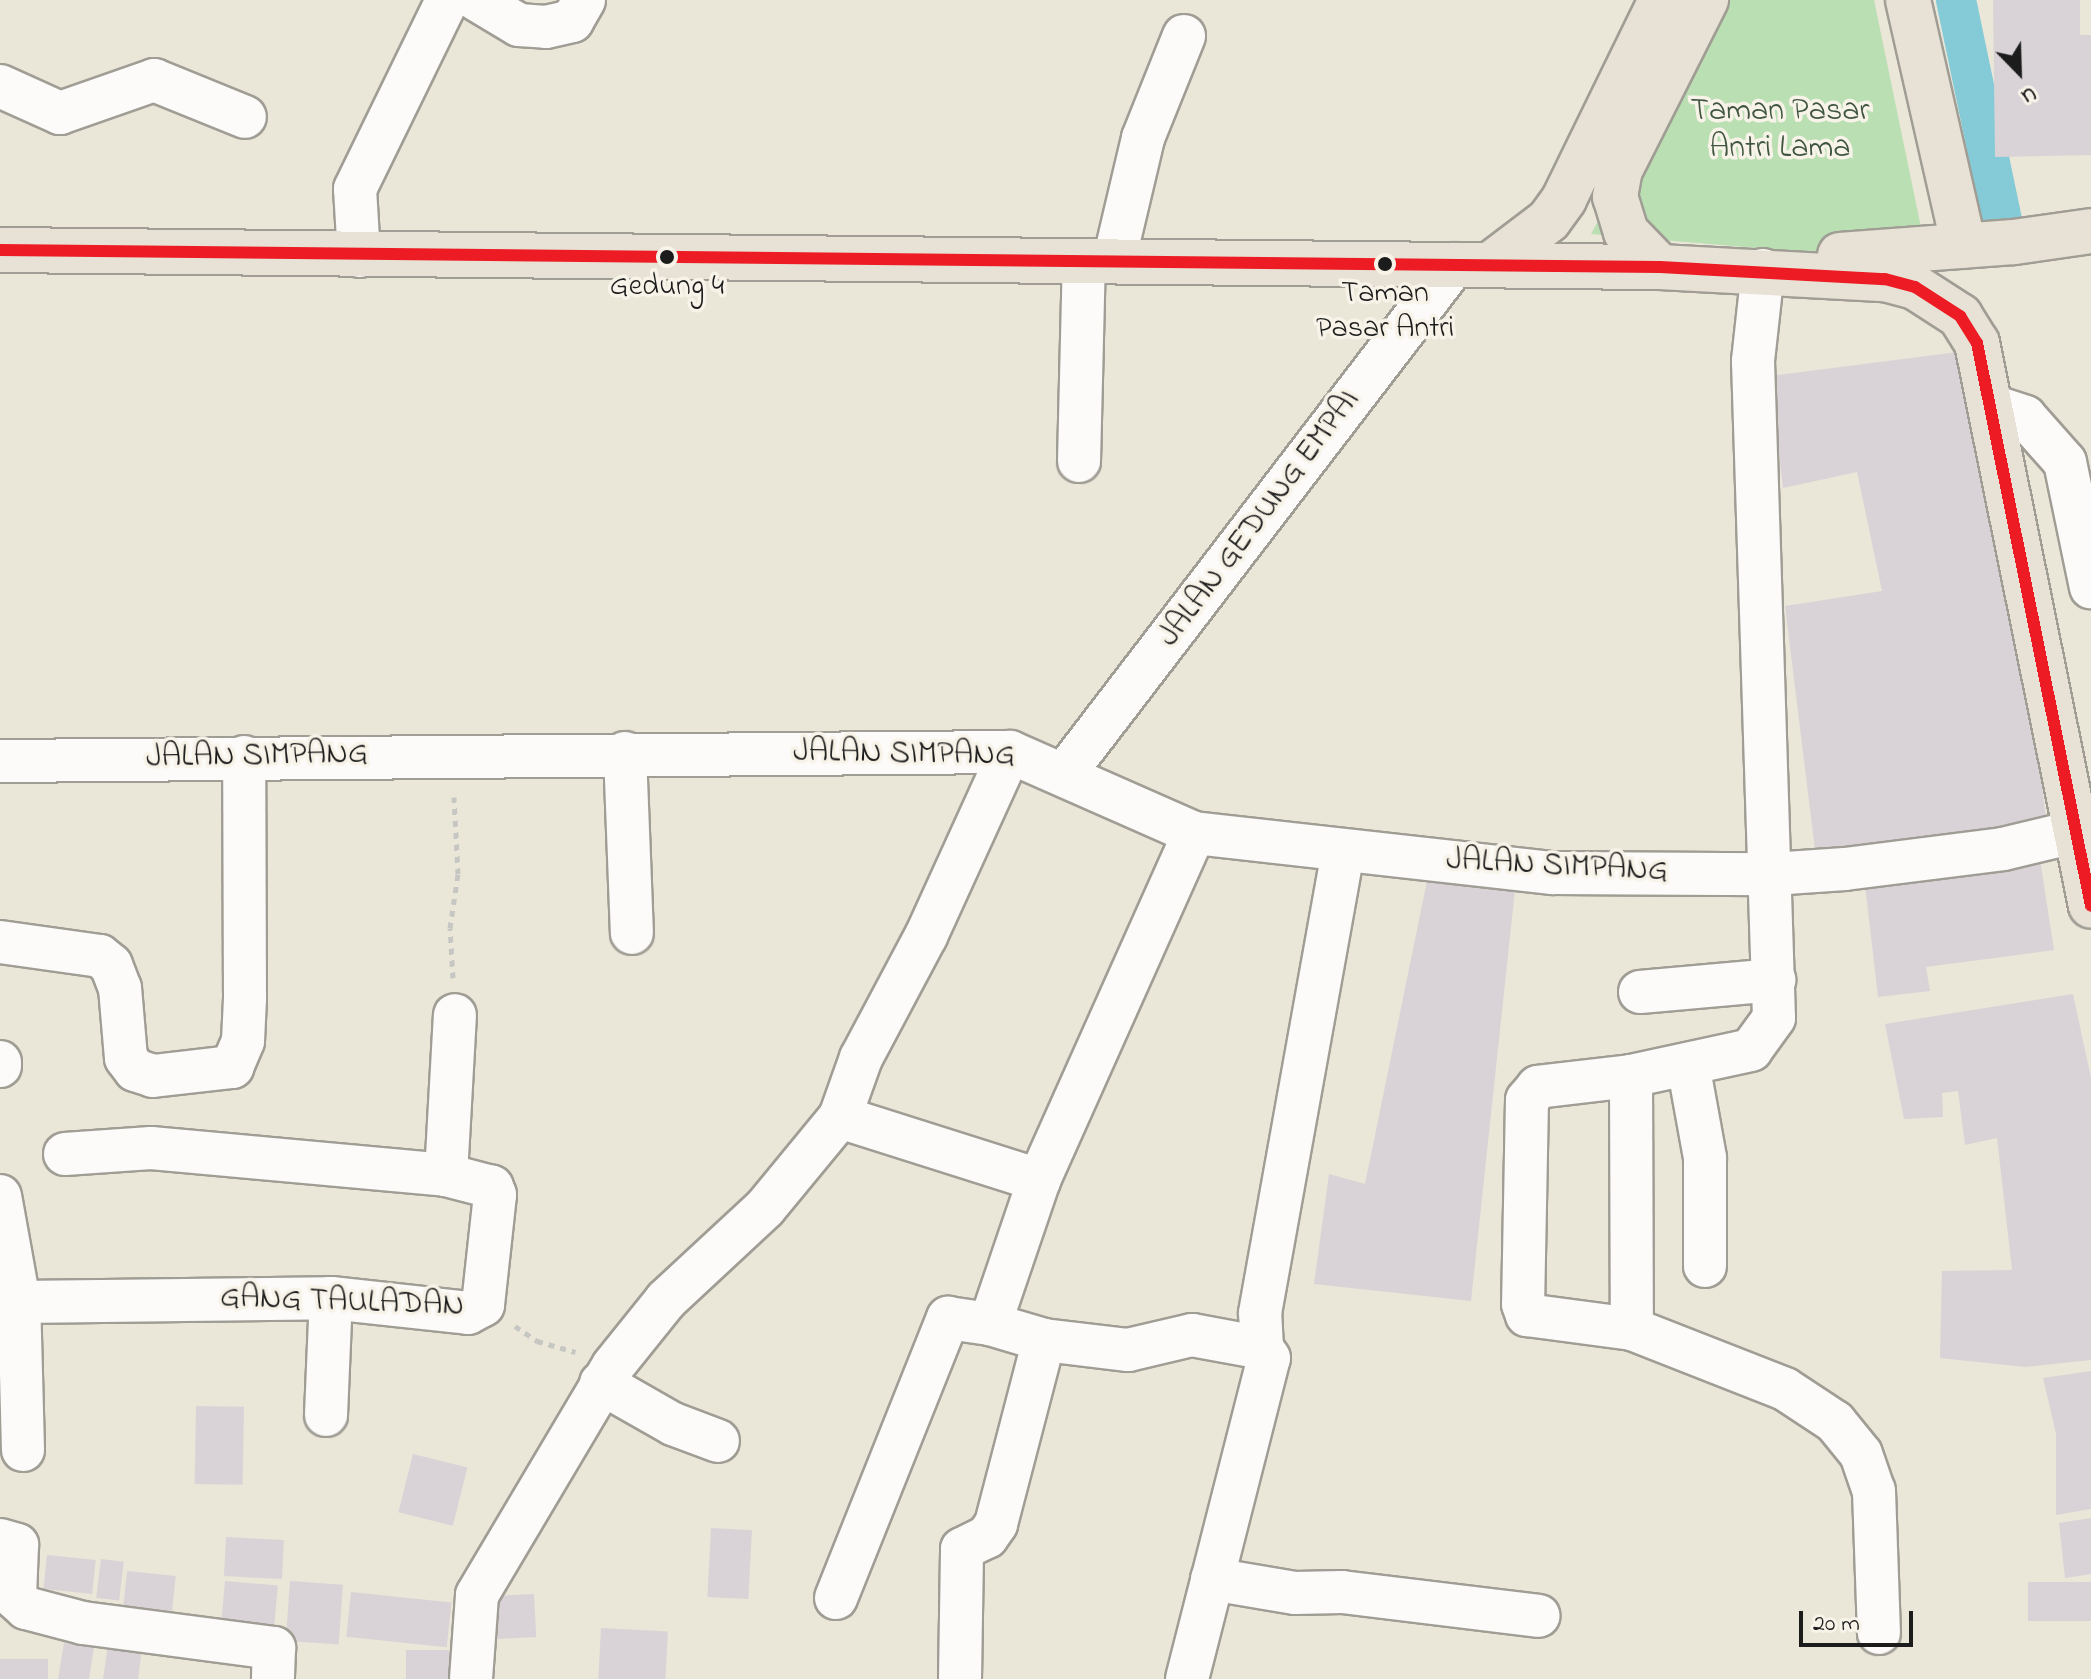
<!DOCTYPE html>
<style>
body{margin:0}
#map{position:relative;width:2091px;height:1679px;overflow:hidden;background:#eae6d8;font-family:"Indie Flower",sans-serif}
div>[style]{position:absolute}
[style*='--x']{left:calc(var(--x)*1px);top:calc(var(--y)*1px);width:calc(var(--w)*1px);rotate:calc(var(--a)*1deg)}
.green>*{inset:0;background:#badfb3}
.canal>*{height:40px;margin:-20px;padding:0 20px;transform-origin:20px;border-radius:20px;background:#84cbd7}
.building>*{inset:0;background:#d9d3d7;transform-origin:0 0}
.path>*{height:5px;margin-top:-2.5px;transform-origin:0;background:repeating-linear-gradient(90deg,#c6c6c3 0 6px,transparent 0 12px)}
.roads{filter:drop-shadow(2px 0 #a09d95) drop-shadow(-2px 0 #a09d95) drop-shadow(0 2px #a09d95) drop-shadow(0 -2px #a09d95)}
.minor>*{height:42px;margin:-21px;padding:0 21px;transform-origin:21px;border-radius:21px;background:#fcfbf9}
.major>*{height:44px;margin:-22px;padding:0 22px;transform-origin:22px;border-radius:22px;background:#e7e2d5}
.bus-1>*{height:12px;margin:-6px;padding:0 6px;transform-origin:6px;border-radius:6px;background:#ed1c24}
.dots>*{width:22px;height:22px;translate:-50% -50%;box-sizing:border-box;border:4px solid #f7f3e8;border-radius:50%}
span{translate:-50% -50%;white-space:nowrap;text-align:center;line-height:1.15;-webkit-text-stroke:7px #f7f3e8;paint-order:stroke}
.bus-label{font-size:30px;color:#1c1c1c}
.park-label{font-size:32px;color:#3f5540}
.street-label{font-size:32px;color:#1c1c1c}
.north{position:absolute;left:1979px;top:32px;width:80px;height:80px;-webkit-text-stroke:6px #f7f3e8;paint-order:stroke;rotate:157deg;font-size:22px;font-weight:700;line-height:32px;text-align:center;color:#1c1c1c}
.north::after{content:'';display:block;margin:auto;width:28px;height:36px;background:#1c1c1c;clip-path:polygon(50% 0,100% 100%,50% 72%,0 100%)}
.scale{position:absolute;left:1799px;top:1611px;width:114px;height:36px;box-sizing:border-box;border:4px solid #1c1c1c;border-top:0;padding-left:10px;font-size:24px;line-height:28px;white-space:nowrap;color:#1c1c1c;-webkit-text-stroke:6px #f7f3e8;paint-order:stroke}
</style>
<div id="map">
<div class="green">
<div style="clip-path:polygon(1715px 0,1874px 0,1924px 242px,1840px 255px,1591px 234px)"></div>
</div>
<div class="canal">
<div style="--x:1956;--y:0;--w:225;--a:78.2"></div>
</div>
<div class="building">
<div style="clip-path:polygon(1993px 0,2080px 0,2080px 35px,2091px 35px,2091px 155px,1995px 157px)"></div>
<div style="clip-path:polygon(1958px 352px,2037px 745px,2047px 827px,1816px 858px,1785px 606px,1882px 591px,1857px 472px,1783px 488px,1770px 376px)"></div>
<div style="clip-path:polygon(2039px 853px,2054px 950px,1926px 967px,1930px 991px,1878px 997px,1864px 876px)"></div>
<div style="clip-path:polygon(1427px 881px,1515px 890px,1471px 1301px,1314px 1284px,1329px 1174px,1365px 1184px)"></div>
<div style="clip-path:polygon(2073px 994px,2091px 1078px,2091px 1360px,2025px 1367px,1940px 1358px,1942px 1271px,2012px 1270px,1997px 1138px,1965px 1145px,1958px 1091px,1942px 1093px,1943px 1117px,1904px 1119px,1885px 1024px)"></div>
<div style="clip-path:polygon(2091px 1371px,2091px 1509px,2056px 1515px,2056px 1434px,2043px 1378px)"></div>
<div style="left:196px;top:1406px;width:48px;height:78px;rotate:1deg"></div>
<div style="left:413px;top:1454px;width:56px;height:60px;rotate:14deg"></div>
<div style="clip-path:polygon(2091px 1518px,2091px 1574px,2065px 1578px,2059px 1523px)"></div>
<div style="left:711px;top:1528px;width:41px;height:69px;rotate:3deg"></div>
<div style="left:226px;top:1537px;width:58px;height:39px;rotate:3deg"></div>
<div style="left:47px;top:1555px;width:49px;height:34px;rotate:6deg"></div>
<div style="left:101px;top:1559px;width:23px;height:39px;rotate:7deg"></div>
<div style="left:127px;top:1571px;width:49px;height:35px;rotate:6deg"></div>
<div style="left:225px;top:1581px;width:53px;height:46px;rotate:5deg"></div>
<div style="left:290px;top:1581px;width:53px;height:60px;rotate:4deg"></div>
<div style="left:2091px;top:1582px;width:39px;height:63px;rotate:90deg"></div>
<div style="left:351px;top:1592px;width:101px;height:45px;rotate:6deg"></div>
<div style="left:534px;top:1594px;width:43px;height:39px;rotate:87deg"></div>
<div style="left:601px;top:1628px;width:67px;height:51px;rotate:3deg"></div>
<div style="clip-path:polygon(64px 1643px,94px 1647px,89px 1679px,58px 1679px)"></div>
<div style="clip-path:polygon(108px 1645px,142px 1649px,138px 1679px,103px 1679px)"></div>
<div style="left:449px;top:1650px;width:29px;height:43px;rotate:90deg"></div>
<div style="left:48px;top:1659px;width:20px;height:48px;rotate:90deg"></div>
</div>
<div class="path">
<div style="--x:453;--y:978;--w:50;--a:-93.4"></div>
<div style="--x:450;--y:928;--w:55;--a:-81.6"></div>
<div style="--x:458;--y:874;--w:77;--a:-93"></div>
<div style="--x:515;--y:1326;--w:27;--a:34"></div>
<div style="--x:537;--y:1341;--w:40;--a:16"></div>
</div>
<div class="roads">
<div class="minor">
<div style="--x:477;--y:0;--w:49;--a:30.8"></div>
<div style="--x:519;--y:25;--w:27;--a:4"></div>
<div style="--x:546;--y:27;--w:27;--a:-13"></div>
<div style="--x:572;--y:21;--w:24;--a:-60"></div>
<div style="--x:0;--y:86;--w:66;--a:24.2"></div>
<div style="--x:60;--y:113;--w:100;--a:-19.3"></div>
<div style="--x:154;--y:80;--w:98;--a:22.1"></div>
<div style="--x:359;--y:256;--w:67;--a:-93.4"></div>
<div style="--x:355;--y:189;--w:210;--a:-64"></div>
<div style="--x:1114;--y:261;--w:126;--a:-76.7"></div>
<div style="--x:1143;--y:138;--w:110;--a:-68.1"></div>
<div style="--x:1763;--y:270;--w:92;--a:96.3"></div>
<div style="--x:1753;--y:361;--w:657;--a:88.17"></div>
<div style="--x:1774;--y:1018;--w:39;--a:126"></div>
<div style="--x:1751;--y:1050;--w:123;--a:167.8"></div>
<div style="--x:1631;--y:1076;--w:253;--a:89.8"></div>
<div style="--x:1632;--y:1329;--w:164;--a:21.4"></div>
<div style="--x:1785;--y:1389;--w:60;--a:33.4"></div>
<div style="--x:1835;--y:1422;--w:41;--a:50.9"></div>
<div style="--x:1861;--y:1454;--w:39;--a:71"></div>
<div style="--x:1874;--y:1491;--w:142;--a:88"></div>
<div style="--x:1989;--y:405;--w:38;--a:18"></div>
<div style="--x:2025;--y:417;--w:60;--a:48.4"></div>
<div style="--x:2065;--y:462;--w:128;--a:78.3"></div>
<div style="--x:1079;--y:461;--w:199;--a:-88.6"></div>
<div style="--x:625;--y:753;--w:180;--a:87.8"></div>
<div style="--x:0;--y:761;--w:1010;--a:-0.51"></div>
<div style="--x:1010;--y:752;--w:201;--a:23.8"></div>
<div style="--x:1194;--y:833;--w:361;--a:6.4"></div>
<div style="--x:1553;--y:873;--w:219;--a:0.3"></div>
<div style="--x:1772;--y:874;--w:73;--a:-3.9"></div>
<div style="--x:1845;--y:869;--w:159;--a:-7.2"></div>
<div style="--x:2003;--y:849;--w:73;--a:-13.5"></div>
<div style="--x:1065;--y:773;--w:641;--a:-52.54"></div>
<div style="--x:0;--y:942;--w:101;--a:8"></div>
<div style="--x:100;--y:956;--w:14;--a:39"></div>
<div style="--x:111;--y:965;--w:25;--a:69"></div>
<div style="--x:120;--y:988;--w:70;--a:85.1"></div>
<div style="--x:126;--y:1058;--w:15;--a:53"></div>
<div style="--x:135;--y:1070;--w:19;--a:18"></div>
<div style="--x:153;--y:1076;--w:80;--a:-6.5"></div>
<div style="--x:232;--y:1067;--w:28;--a:-67"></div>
<div style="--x:243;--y:1041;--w:42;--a:-87.3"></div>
<div style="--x:245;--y:999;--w:242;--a:-90.2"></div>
<div style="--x:1640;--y:992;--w:135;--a:-5.1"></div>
<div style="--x:1688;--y:1064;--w:96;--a:79.7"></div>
<div style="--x:1705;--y:1158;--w:108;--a:90"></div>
<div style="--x:0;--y:1066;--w:4;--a:-90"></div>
<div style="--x:1631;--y:1076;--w:94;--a:173.3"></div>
<div style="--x:1538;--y:1087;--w:17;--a:130"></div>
<div style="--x:1527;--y:1100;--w:204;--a:91.1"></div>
<div style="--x:1523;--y:1304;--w:12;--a:70"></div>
<div style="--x:1527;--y:1315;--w:106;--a:7.6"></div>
<div style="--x:840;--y:1117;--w:209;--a:17.6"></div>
<div style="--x:65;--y:1154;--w:86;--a:-4"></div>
<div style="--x:151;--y:1148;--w:296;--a:5.2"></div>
<div style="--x:0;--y:1196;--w:108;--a:79.8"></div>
<div style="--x:1044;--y:1340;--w:85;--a:6.8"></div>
<div style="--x:1128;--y:1350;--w:66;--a:-13.2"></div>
<div style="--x:1192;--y:1335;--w:71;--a:10.5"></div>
<div style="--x:1262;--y:1348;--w:35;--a:-93"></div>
<div style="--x:1260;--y:1313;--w:467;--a:-79.8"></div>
<div style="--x:601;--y:1383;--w:83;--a:29.7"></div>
<div style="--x:673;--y:1424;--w:48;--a:20.7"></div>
<div style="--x:326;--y:1415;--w:117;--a:-87.6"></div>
<div style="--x:23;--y:1450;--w:148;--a:-91.5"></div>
<div style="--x:19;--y:1302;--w:312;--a:-0.7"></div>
<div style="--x:331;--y:1298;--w:138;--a:6.2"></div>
<div style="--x:468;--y:1313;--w:17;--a:-28"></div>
<div style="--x:483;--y:1305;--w:111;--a:-83.8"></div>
<div style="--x:495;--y:1195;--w:9;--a:-111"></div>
<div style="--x:492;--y:1187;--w:48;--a:-165.4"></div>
<div style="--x:446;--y:1175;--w:160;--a:-86.8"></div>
<div style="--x:0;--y:1540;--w:18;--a:16"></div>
<div style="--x:17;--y:1545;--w:53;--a:92.2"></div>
<div style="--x:15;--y:1598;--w:15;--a:42"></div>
<div style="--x:26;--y:1608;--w:59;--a:14.7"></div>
<div style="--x:83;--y:1623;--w:193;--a:7.5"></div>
<div style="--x:274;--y:1648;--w:31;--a:92"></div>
<div style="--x:1212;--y:1579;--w:84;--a:9.6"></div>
<div style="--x:1295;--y:1593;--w:47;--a:-1.2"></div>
<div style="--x:1342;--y:1592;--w:198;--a:6.9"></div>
<div style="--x:836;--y:1598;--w:302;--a:-68.2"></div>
<div style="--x:948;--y:1318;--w:42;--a:8.1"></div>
<div style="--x:471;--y:1679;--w:84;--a:-85.9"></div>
<div style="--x:477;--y:1595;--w:266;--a:-59.3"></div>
<div style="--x:613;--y:1366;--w:85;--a:-51.2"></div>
<div style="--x:666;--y:1300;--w:135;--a:-42.9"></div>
<div style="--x:765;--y:1208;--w:118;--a:-50.5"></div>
<div style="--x:840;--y:1117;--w:63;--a:-70.4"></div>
<div style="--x:861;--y:1058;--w:138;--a:-62"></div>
<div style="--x:926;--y:936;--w:202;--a:-65.5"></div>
<div style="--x:960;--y:1679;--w:130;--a:-89.1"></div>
<div style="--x:962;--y:1549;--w:28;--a:-26"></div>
<div style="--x:987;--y:1537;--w:16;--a:-55"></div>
<div style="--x:996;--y:1524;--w:190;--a:-75.4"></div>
<div style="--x:1044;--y:1340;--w:56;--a:-163.5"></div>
<div style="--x:990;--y:1324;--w:152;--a:-71.2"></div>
<div style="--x:1039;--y:1180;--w:380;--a:-65.9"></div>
<div style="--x:1187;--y:1679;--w:331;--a:-75.7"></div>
<div style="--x:1269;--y:1358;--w:12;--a:-125"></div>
</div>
<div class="major">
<div style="--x:1908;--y:0;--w:252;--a:77.2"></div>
<div style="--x:0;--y:250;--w:1660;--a:0.59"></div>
<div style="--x:1660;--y:267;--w:225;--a:3.1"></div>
<div style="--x:1885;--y:279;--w:31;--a:15"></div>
<div style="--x:1915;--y:287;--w:54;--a:32.8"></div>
<div style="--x:1960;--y:316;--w:32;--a:58"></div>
<div style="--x:1977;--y:343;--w:574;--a:78.55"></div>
<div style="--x:1840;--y:255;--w:174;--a:-4.3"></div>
<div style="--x:2014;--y:242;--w:78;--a:-8.1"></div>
<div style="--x:1490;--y:265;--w:74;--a:-37.3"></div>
<div style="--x:1549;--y:220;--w:26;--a:-54"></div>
<div style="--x:1564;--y:199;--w:221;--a:-64"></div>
<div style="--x:1660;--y:267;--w:49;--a:-134.2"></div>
<div style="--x:1626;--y:232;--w:37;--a:-107"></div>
<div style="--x:1615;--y:197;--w:27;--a:-80"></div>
<div style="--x:1620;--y:170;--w:191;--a:-63.2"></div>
</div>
</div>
<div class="bus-1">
<div style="--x:0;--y:250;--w:1660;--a:0.59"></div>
<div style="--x:1660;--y:267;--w:225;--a:3.1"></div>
<div style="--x:1885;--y:279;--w:31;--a:15"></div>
<div style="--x:1915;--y:287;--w:54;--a:32.8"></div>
<div style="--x:1960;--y:316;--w:32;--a:58"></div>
<div style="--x:1977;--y:343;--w:574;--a:78.55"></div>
</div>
<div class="dots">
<div style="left:667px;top:257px;background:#1c1c1c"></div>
<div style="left:1385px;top:264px;background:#1c1c1c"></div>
</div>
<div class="bus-label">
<span style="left:667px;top:287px">Gedung 4</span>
<span style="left:1385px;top:311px">Taman<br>Pasar Antri</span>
</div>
<div class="park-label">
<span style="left:1780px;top:131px">Taman Pasar<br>Antri Lama</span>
</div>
<div class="street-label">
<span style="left:1260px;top:519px;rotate:-53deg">JALAN GEDUNG EMPAI</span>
<span style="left:904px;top:755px;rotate:1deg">JALAN SIMPANG</span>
<span style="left:257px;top:757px;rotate:-1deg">JALAN SIMPANG</span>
<span style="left:1557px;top:867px;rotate:3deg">JALAN SIMPANG</span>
<span style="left:342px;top:1303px;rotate:2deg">GANG TAULADAN</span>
</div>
<div class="north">U</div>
<div class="scale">20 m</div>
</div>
